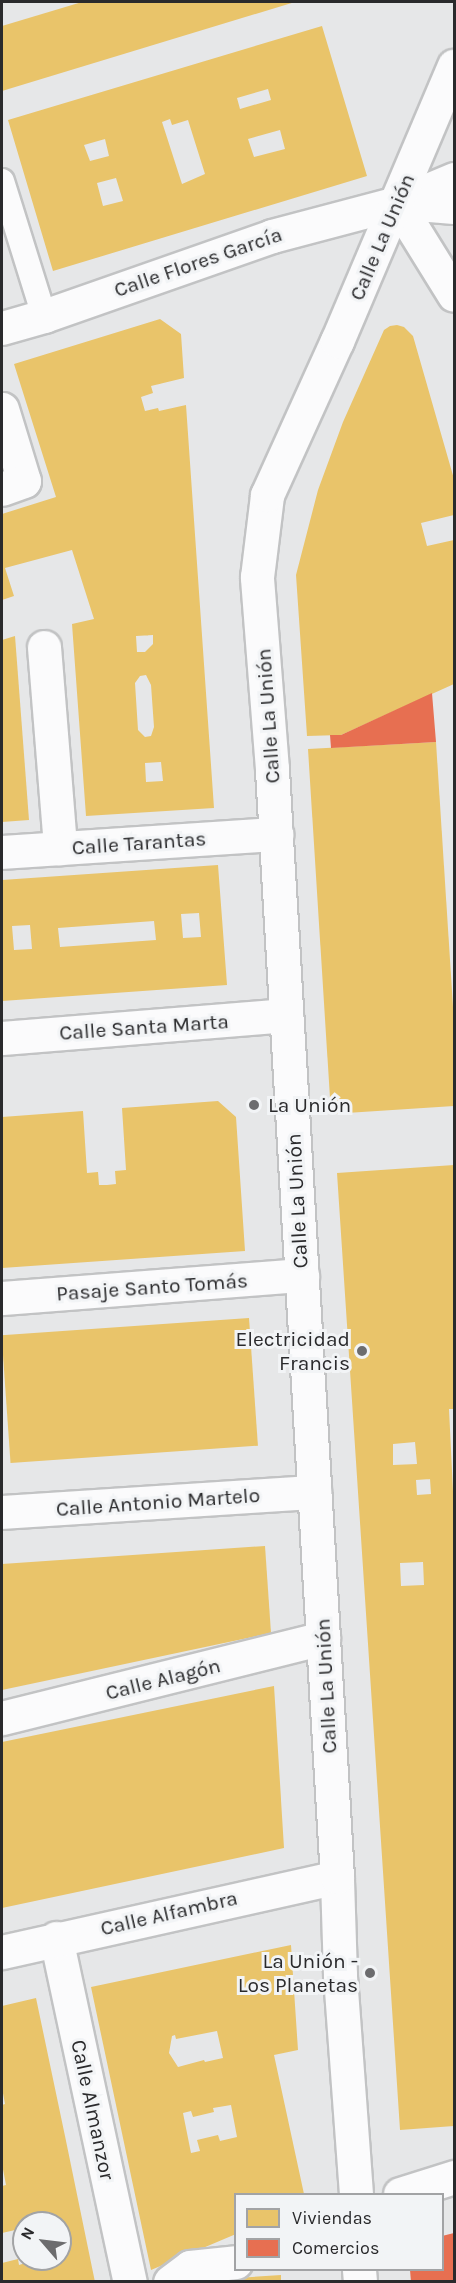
<!DOCTYPE html>
<meta charset="utf-8">
<style>
body{margin:0}
#map{position:relative;width:456px;height:2283px;overflow:hidden;background:#e6e7e8;font-family:Karla,sans-serif}
div>[style]{position:absolute}
[style*='--x']{left:calc(var(--x)*1px);top:calc(var(--y)*1px);width:calc(var(--w)*1px);rotate:calc(var(--a)*1deg)}
.homes>*{inset:0;background:#e9c46a;transform-origin:0 0}
.shops>*{inset:0;background:#e76f51}
.roads{filter:drop-shadow(2px 0 #c2c3c4) drop-shadow(-2px 0 #c2c3c4) drop-shadow(0 2px #c2c3c4) drop-shadow(0 -2px #c2c3c4)}
.lane>*{height:24px;margin:-12px;padding:0 12px;transform-origin:12px;border-radius:12px;background:#fbfbfc}
.street>*{height:33px;margin:-16.5px;padding:0 16.5px;transform-origin:16.5px;border-radius:16.5px;background:#fbfbfc}
.secondary>*{height:33px;margin:-16.5px;padding:0 16.5px;transform-origin:16.5px;border-radius:16.5px;background:#fbfbfc}
.dots>*{width:16px;height:16px;translate:-50% -50%;box-sizing:border-box;border:3px solid #f2f4f6;border-radius:50%}
span{translate:-50% -50%;white-space:nowrap;text-align:center;line-height:1.15;-webkit-text-stroke:6px #f2f4f6;paint-order:stroke}
.street-label{font-size:21px;color:#2a2a2c}
.poi-label{font-size:21px;color:#2a2a2c}
.left{translate:0 -50%;text-align:left}
.right{translate:-100% -50%;text-align:right}
.frame{position:absolute;inset:0;border:3px solid #2a2a2c;pointer-events:none}
.legend{position:absolute;left:234px;top:2193px;width:210px;height:78px;box-sizing:border-box;background:#f2f4f6;border:2px solid #a2a3a5;margin:0;padding:8px 10px;list-style:none;font-size:18px;color:#2a2a2c}
.legend li{display:flex;align-items:center;gap:12px;height:30px}
.legend b{width:30px;border:2px solid #a2a3a5}
.north{position:absolute;left:12px;top:2211px;width:60px;height:60px;box-sizing:border-box;background:#f2f4f6;border:2px solid #a2a3a5;border-radius:50%;rotate:298deg;font-size:16px;font-weight:700;line-height:24px;text-align:center;color:#2a2a2c}
.north::after{content:'';display:block;margin:auto;width:21px;height:27px;background:#6c6c6e;clip-path:polygon(50% 0,100% 100%,50% 72%,0 100%)}
</style>
<div id="map">
<div class="homes">
<div style="clip-path:polygon(82px 2px,295px 2px,2px 91px,2px 26px)"></div>
<div style="clip-path:polygon(evenodd,322px 26px,367px 176px,53px 271px,8px 120px,322px 26px,268px 89px,271px 100px,240px 109px,237px 98px,268px 89px,322px 26px,170px 119px,172px 125px,188px 120px,205px 174px,182px 184px,162px 122px,170px 119px,322px 26px,280px 130px,285px 149px,254px 157px,248px 139px,280px 130px,322px 26px,105px 139px,109px 156px,90px 161px,84px 145px,105px 139px,322px 26px,116px 178px,123px 201px,103px 206px,97px 183px,116px 178px)"></div>
<div style="clip-path:polygon(evenodd,160px 319px,181px 334px,184px 378px,151px 386px,153px 393px,141px 397px,145px 411px,158px 408px,159px 411px,186px 405px,214px 808px,86px 816px,72px 624px,94px 619px,72px 550px,5px 568px,14px 596px,2px 600px,2px 514px,56px 497px,14px 364px,160px 319px,153px 635px,153px 644px,145px 652px,137px 652px,136px 636px,153px 635px,160px 319px,146px 675px,151px 685px,154px 727px,151px 736px,145px 737px,138px 730px,135px 683px,140px 676px,146px 675px,160px 319px,161px 762px,163px 781px,146px 782px,145px 763px,161px 762px)"></div>
<div style="clip-path:polygon(397px 325px,404px 327px,413px 336px,454px 479px,454px 515px,421px 523px,427px 546px,454px 540px,454px 684px,341px 735px,307px 736px,296px 575px,318px 490px,343px 422px,384px 330px,390px 326px)"></div>
<div style="clip-path:polygon(15px 636px,29px 820px,2px 822px,2px 640px)"></div>
<div style="clip-path:polygon(436px 742px,454px 1022px,454px 1106px,331px 1114px,308px 749px)"></div>
<div style="clip-path:polygon(evenodd,218px 865px,227px 985px,2px 1001px,2px 880px,218px 865px,199px 913px,201px 937px,183px 938px,181px 914px,199px 913px,218px 865px,154px 921px,156px 940px,60px 947px,58px 928px,154px 921px,218px 865px,30px 925px,32px 949px,14px 950px,12px 926px,30px 925px)"></div>
<div style="clip-path:polygon(218px 1101px,236px 1117px,245px 1251px,2px 1268px,2px 1117px,83px 1111px,87px 1173px,98px 1172px,99px 1185px,107px 1185px,116px 1184px,115px 1171px,126px 1170px,122px 1108px)"></div>
<div style="clip-path:polygon(evenodd,454px 1165px,454px 1409px,449px 1409px,454px 1512px,454px 2126px,400px 2130px,337px 1173px,454px 1165px,415px 1442px,417px 1464px,393px 1465px,393px 1444px,415px 1442px,454px 1165px,430px 1479px,431px 1494px,417px 1495px,416px 1480px,430px 1479px,454px 1165px,423px 1562px,424px 1585px,401px 1586px,400px 1563px,423px 1562px)"></div>
<div style="left:249px;top:1318px;width:128px;height:248px;rotate:86deg"></div>
<div style="clip-path:polygon(265px 1546px,271px 1633px,2px 1690px,2px 1564px)"></div>
<div style="clip-path:polygon(274px 1686px,284px 1848px,2px 1908px,2px 1742px)"></div>
<div style="clip-path:polygon(evenodd,291px 1945px,298px 2050px,274px 2055px,304px 2194px,236px 2194px,236px 2234px,151px 2270px,91px 1987px,291px 1945px,217px 2031px,223px 2058px,205px 2062px,204px 2060px,178px 2067px,169px 2053px,172px 2036px,175px 2035px,176px 2039px,217px 2031px,291px 1945px,231px 2105px,237px 2137px,220px 2141px,218px 2135px,197px 2140px,200px 2151px,191px 2153px,183px 2113px,191px 2111px,193px 2117px,214px 2112px,213px 2108px,231px 2105px)"></div>
<div style="clip-path:polygon(36px 1998px,65px 2136px,95px 2282px,2px 2282px,2px 2263px,18px 2259px,19px 2265px,38px 2259px,60px 2259px,60px 2223px,24px 2223px,24px 2228px,2px 2233px,2px 2186px,6px 2185px,2px 2164px,2px 2105px,5px 2104px,2px 2088px,2px 2006px)"></div>
<div style="clip-path:polygon(281px 2275px,281px 2282px,206px 2282px,206px 2280px)"></div>
</div>
<div class="shops">
<div style="clip-path:polygon(432px 693px,436px 742px,331px 748px,330px 735px,341px 735px)"></div>
<div style="clip-path:polygon(454px 2233px,454px 2282px,411px 2282px,410px 2270px,442px 2270px,442px 2236px)"></div>
</div>
<div class="roads">
<div class="lane">
<div style="--x:2;--y:181;--w:141;--a:72.7"></div>
</div>
<div class="street">
<div style="--x:2;--y:328;--w:44;--a:-15.9"></div>
<div style="--x:44;--y:316;--w:242;--a:-19.3"></div>
<div style="--x:272;--y:236;--w:129;--a:-14.8"></div>
<div style="--x:397;--y:203;--w:108;--a:58.2"></div>
<div style="--x:2;--y:409;--w:75;--a:73"></div>
<div style="--x:24;--y:481;--w:23;--a:160"></div>
<div style="--x:44;--y:647;--w:202;--a:85.4"></div>
<div style="--x:2;--y:852;--w:275;--a:-3.8"></div>
<div style="--x:2;--y:1038;--w:285;--a:-4.6"></div>
<div style="--x:2;--y:1298;--w:301;--a:-4.4"></div>
<div style="--x:2;--y:1512;--w:313;--a:-3.7"></div>
<div style="--x:2;--y:1718;--w:331;--a:-14"></div>
<div style="--x:56;--y:1938;--w:352;--a:77.9"></div>
<div style="--x:2;--y:1952;--w:343;--a:-12.6"></div>
<div style="--x:400;--y:2194;--w:57;--a:-17.5"></div>
<div style="--x:170;--y:2282;--w:25;--a:-37"></div>
<div style="--x:190;--y:2267;--w:46;--a:-6.2"></div>
</div>
<div class="secondary">
<div style="--x:397;--y:203;--w:62;--a:-22.8"></div>
<div style="--x:405;--y:203;--w:49;--a:4.7"></div>
<div style="--x:356;--y:2194;--w:220;--a:-94.2"></div>
<div style="--x:340;--y:1975;--w:98;--a:-91.8"></div>
<div style="--x:337;--y:1877;--w:1110;--a:-93.36"></div>
<div style="--x:272;--y:769;--w:193;--a:-94.5"></div>
<div style="--x:257;--y:577;--w:83;--a:-83"></div>
<div style="--x:267;--y:495;--w:169;--a:-65.6"></div>
<div style="--x:337;--y:341;--w:299;--a:-67"></div>
<div style="--x:359;--y:2270;--w:12;--a:85"></div>
</div>
</div>
<div class="dots">
<div style="left:254px;top:1105px;background:#6c6c6e"></div>
<div style="left:362px;top:1351px;background:#6c6c6e"></div>
<div style="left:370px;top:1973px;background:#6c6c6e"></div>
</div>
<div class="street-label">
<span style="left:382px;top:237px;rotate:-67deg">Calle La Unión</span>
<span style="left:198px;top:262px;rotate:-19deg">Calle Flores García</span>
<span style="left:268px;top:716px;rotate:-94deg">Calle La Unión</span>
<span style="left:139px;top:843px;rotate:-4deg">Calle Tarantas</span>
<span style="left:144px;top:1027px;rotate:-4deg">Calle Santa Marta</span>
<span style="left:297px;top:1201px;rotate:-93deg">Calle La Unión</span>
<span style="left:152px;top:1287px;rotate:-4deg">Pasaje Santo Tomás</span>
<span style="left:158px;top:1502px;rotate:-4deg">Calle Antonio Martelo</span>
<span style="left:163px;top:1679px;rotate:-14deg">Calle Alagón</span>
<span style="left:326px;top:1686px;rotate:-93deg">Calle La Unión</span>
<span style="left:169px;top:1913px;rotate:-13deg">Calle Alfambra</span>
<span style="left:93px;top:2110px;rotate:78deg">Calle Almanzor</span>
</div>
<div class="poi-label">
<span class="left" style="left:268px;top:1105px">La Unión</span>
<span class="right" style="left:350px;top:1351px">Electricidad<br>Francis</span>
<span class="right" style="left:358px;top:1973px">La Unión -<br>Los Planetas</span>
</div>
<div class="frame"></div>
<ul class="legend">
<li><b style="height:16px;background:#e9c46a"></b>Viviendas</li>
<li><b style="height:16px;background:#e76f51"></b>Comercios</li>
</ul>
<div class="north">N</div>
</div>
